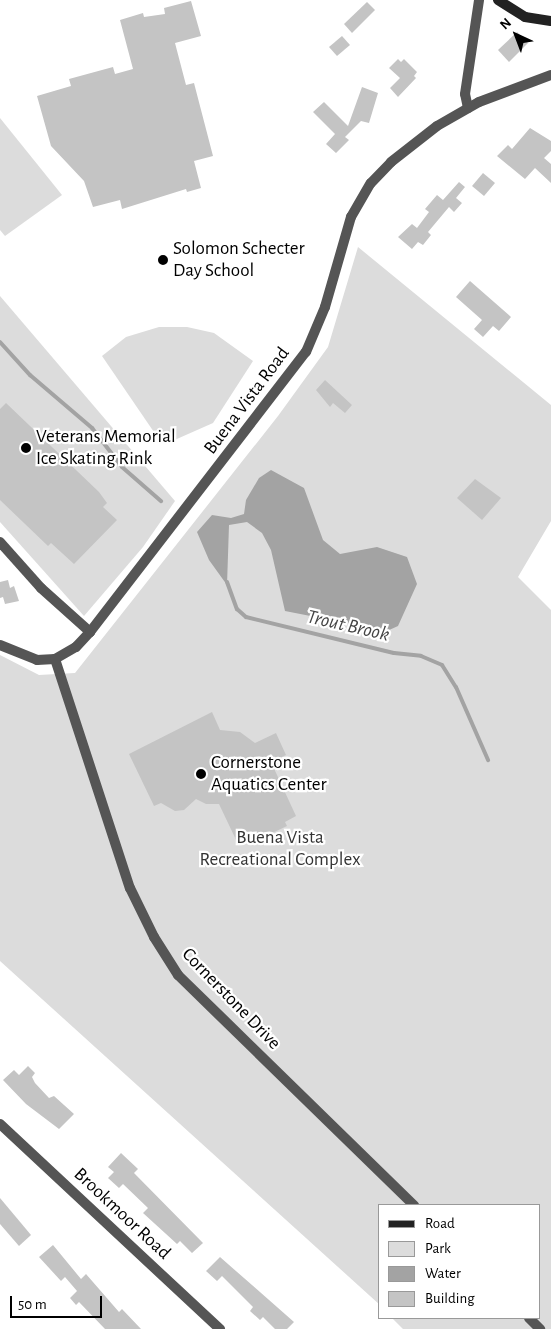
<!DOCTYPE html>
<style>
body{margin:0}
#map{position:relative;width:551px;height:1329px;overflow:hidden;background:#fff;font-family:"Alegreya Sans",sans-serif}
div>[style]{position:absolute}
.green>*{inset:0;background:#dcdcdc}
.water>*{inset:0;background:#a3a3a3}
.stream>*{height:4px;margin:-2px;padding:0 2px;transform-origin:2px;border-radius:2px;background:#a3a3a3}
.building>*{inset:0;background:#c4c4c4}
.minor>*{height:10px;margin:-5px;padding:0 5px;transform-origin:5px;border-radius:5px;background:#555}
.secondary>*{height:10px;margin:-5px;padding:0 5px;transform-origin:5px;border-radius:5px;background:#222}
.dots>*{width:14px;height:14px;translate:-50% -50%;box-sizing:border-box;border:2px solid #fff;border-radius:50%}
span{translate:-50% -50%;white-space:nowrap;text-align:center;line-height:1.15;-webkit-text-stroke:4.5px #fff;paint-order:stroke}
.poi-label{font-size:19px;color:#000}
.left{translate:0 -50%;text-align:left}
.street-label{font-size:19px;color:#000}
.park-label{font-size:19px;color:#333}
.water-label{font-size:20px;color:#444;font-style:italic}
.legend{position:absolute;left:378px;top:1204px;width:162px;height:115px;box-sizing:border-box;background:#fff;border:1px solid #999;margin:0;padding:6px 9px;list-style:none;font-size:15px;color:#000}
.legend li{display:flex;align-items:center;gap:10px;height:25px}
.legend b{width:25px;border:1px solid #999}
.north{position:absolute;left:491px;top:10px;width:50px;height:50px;-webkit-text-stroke:4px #fff;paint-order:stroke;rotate:317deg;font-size:14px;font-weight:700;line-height:20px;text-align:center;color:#000}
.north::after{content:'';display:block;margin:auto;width:18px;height:22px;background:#000;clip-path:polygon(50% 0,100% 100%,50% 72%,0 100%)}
.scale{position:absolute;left:10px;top:1296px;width:92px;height:22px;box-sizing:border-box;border:2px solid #000;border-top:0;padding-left:6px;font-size:15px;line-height:18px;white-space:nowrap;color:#000;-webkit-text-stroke:4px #fff;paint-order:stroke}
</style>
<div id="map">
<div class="green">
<i style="clip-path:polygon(0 118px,62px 195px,5px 236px,0 230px)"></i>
<i style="clip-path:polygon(358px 247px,551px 405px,551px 521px,518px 577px,551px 610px,551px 1329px,403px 1329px,392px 1318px,540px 1318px,540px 1205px,380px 1205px,380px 1305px,0 961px,0 655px,39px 675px,75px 673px,278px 416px,328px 347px)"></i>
<i style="clip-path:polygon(0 296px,175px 501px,143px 547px,84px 616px,0 522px)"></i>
<i style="clip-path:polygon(159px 327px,187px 327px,214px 333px,253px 361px,213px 423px,170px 442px,158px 438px,102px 356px,126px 337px)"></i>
</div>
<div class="water">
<i style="clip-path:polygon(271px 470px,304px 488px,323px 540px,340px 554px,377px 547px,407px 557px,417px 584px,398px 626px,387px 631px,285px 611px,271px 550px,262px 533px,247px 522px,229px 525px,227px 585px,209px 560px,197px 532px,212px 515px,231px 518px,244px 514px,246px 500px,259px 478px)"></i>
</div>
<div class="stream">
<i style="left:0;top:342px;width:45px;rotate:47.7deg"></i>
<i style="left:30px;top:375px;width:82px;rotate:40.5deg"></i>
<i style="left:92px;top:428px;width:49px;rotate:52.4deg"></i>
<i style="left:122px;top:467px;width:52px;rotate:41.1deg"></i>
<i style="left:227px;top:582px;width:29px;rotate:70deg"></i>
<i style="left:237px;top:609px;width:12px;rotate:42deg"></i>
<i style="left:246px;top:617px;width:152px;rotate:13.7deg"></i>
<i style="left:394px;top:653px;width:27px;rotate:6deg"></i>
<i style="left:421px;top:656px;width:23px;rotate:23deg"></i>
<i style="left:442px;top:665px;width:26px;rotate:58deg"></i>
<i style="left:456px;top:687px;width:80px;rotate:66.3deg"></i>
</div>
<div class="building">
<i style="clip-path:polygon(191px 1px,201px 36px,175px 43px,186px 85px,194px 83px,213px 156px,194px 161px,201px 188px,187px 192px,186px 189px,122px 209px,120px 200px,93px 207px,84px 181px,51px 146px,37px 96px,71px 86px,69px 79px,113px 67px,115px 74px,133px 69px,120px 20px,143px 13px,144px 17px,165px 14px,164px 8px)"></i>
<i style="clip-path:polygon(367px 2px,375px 10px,352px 33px,344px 24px)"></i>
<i style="clip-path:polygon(517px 32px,528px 43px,509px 62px,498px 50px)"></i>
<i style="clip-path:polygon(342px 36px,350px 45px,337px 56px,329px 47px)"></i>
<i style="clip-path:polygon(398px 59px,401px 62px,404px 59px,417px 72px,414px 76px,416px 78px,398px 97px,390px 88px,400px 78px,389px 68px)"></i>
<i style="clip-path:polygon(362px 87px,378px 93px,369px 123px,361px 121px,345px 137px,349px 140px,336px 153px,326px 144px,335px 134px,313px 112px,324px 102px,348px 126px)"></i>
<i style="clip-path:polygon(530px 128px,551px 141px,551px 151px,544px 158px,551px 164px,551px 183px,535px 168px,525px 179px,497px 156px,508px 145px,512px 149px)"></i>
<i style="clip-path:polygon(483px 173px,495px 183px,484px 196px,472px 186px)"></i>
<i style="clip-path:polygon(459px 182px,465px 187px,456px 198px,462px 203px,454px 212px,449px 207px,428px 232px,431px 235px,423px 245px,418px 242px,412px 249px,398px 237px,412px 224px,417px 228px,429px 212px,425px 209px,437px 195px,443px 200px)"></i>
<i style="clip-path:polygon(470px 281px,511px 317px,499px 331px,493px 326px,483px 337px,474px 329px,482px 320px,456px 297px)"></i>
<i style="clip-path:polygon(325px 380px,352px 405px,345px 413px,333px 403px,330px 407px,316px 390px)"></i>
<i style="clip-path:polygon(6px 403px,99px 492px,107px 503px,103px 507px,117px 520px,74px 564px,51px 543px,48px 546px,0 500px,0 409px)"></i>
<i style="clip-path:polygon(475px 479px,501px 498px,482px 520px,457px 498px)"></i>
<i style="clip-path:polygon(8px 580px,10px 588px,14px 586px,19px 601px,5px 604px,3px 597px,0 598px,0 582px)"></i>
<i style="clip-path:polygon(212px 712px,220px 730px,240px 732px,255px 743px,276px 733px,286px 755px,271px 762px,296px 816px,285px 822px,287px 826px,253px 842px,251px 838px,238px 844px,219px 804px,206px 804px,196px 799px,184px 810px,175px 811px,161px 803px,154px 806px,129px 754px)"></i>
<i style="clip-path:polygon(28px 1066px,35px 1073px,32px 1077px,35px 1083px,49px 1098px,54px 1096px,74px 1114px,59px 1129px,26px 1104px,3px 1080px,14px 1070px,19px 1075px)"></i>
<i style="clip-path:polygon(121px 1153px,138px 1169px,134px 1173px,203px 1243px,192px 1253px,180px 1241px,177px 1244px,143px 1213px,148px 1208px,123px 1184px,119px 1188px,108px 1178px,114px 1172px,108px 1167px)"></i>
<i style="clip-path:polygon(0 1198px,31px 1235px,19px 1246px,0 1224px)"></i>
<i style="clip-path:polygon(53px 1245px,81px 1279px,86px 1274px,119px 1312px,122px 1309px,141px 1329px,105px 1329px,79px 1302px,76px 1305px,70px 1298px,77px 1291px,65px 1277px,61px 1281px,39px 1257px)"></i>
<i style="clip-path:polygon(220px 1257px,294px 1322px,287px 1329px,275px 1329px,263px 1317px,260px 1320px,250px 1311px,253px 1307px,222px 1276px,217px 1281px,206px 1271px)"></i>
</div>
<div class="minor">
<i style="left:468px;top:108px;width:14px;rotate:-102deg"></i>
<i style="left:465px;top:94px;width:95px;rotate:-81.5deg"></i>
<i style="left:0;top:542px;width:62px;rotate:48.3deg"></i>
<i style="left:41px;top:588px;width:66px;rotate:41.9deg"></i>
<i style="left:0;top:645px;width:40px;rotate:22deg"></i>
<i style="left:37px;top:660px;width:18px;rotate:-3deg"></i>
<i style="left:55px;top:659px;width:24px;rotate:-30deg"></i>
<i style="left:76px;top:647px;width:21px;rotate:-47deg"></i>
<i style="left:90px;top:632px;width:354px;rotate:-52.4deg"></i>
<i style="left:306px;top:352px;width:49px;rotate:-67.1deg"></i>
<i style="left:325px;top:307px;width:94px;rotate:-73.9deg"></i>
<i style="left:351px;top:217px;width:39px;rotate:-60deg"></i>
<i style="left:371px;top:183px;width:29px;rotate:-46deg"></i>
<i style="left:391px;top:162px;width:58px;rotate:-38deg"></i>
<i style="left:437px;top:126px;width:48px;rotate:-29.7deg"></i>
<i style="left:479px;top:102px;width:77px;rotate:-20.6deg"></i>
<i style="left:55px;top:659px;width:241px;rotate:71.9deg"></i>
<i style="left:130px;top:888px;width:55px;rotate:63.9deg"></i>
<i style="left:154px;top:937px;width:45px;rotate:57.7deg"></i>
<i style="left:178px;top:975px;width:330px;rotate:44.3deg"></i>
<i style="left:0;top:1124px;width:301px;rotate:43deg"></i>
<i style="left:529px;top:1318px;width:16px;rotate:45deg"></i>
</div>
<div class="secondary">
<i style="left:498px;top:0;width:32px;rotate:32deg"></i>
<i style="left:525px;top:17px;width:26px;rotate:9deg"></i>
</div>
<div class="dots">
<i style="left:163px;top:260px;background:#000"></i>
<i style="left:26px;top:448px;background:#000"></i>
<i style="left:201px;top:774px;background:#000"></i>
</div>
<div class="poi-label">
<span class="left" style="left:173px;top:260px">Solomon Schecter<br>Day School</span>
<span class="left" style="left:36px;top:448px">Veterans Memorial<br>Ice Skating Rink</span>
<span class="left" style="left:211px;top:774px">Cornerstone<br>Aquatics Center</span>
</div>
<div class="street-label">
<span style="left:247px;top:401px;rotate:-53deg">Buena Vista Road</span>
<span style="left:231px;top:999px;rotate:46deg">Cornerstone Drive</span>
<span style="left:122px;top:1214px;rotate:43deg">Brookmoor Road</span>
</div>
<div class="park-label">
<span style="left:280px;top:849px">Buena Vista<br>Recreational Complex</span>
</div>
<div class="water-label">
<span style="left:348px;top:626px;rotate:13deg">Trout Brook</span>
</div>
<ul class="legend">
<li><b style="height:6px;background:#222"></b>Road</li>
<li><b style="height:14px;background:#dcdcdc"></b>Park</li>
<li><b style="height:14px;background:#a3a3a3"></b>Water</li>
<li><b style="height:14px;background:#c4c4c4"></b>Building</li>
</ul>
<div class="north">N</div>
<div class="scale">50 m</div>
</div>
